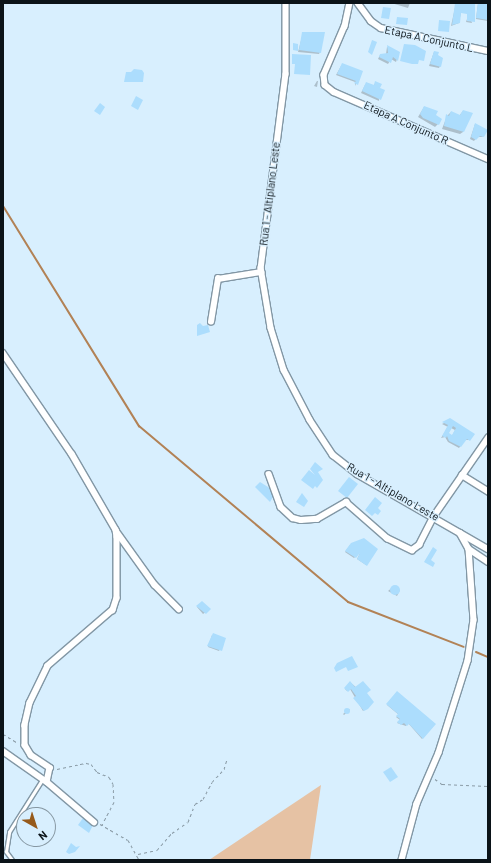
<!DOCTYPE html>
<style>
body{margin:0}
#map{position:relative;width:491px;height:863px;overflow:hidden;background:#d8effe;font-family:Barlow,sans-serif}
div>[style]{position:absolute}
.green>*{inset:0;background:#e6c2a4}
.shadow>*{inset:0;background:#0003}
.stream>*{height:2px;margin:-1px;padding:0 1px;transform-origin:1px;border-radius:1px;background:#b28256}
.building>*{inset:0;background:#acddfd}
.round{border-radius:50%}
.path>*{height:1px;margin-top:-0.5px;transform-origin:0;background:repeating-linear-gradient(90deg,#899aa5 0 3px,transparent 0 6px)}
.roads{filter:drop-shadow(1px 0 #8297a5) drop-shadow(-1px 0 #8297a5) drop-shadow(0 1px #8297a5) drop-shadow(0 -1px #8297a5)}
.lane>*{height:2.5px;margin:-1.25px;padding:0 1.25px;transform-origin:1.25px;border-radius:1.25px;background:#fff}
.street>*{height:5.5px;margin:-2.75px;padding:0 2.75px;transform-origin:2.75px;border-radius:2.75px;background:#fff}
span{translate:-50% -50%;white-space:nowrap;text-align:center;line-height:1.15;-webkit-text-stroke:3px #d8effe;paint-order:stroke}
.street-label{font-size:11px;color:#0b1318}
.frame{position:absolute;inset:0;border:4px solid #0b1318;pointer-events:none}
.north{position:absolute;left:16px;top:807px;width:40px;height:40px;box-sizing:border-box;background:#d8effe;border:1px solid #8697a2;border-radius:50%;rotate:141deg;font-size:11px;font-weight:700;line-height:16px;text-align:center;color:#0b1318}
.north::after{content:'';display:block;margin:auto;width:14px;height:18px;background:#965a1b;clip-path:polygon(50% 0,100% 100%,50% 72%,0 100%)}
</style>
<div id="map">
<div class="green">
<i style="clip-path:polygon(321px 785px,310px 860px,209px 860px)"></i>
</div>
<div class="shadow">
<i style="clip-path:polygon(391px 3px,410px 3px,408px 8px)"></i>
<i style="clip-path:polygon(456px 3px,466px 3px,472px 23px,466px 22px,469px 13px,461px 12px,459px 23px,451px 26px)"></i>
<i style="clip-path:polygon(478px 3px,488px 3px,488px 21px,476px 19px)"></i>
<i style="clip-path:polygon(303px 33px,320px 52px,319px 54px,298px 52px)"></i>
<i style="clip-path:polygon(387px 47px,399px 53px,396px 62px,391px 59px,388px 64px,378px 59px,380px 55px,386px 54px)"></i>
<i style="clip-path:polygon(434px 52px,440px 66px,439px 68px,429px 66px)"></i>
<i style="clip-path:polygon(341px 66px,361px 72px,355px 86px,355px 82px,336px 75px)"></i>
<i style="clip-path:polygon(317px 81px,318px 81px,317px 87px,314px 86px)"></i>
<i style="clip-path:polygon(376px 82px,379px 88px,379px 101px,361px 93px,365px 85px,373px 86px)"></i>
<i style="clip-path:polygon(424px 107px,435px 115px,438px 124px,435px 127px,418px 117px)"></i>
<i style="clip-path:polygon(463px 111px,463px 132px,460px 134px,442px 129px,447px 116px,451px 112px,459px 116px)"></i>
<i style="clip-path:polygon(475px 124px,483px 137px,477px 137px,474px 141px,470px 139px)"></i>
<i style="clip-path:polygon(evenodd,450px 420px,470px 440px,465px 440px,459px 448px,448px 442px,445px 437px,441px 438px,448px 427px,442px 424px,450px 420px,451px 428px,455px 430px,452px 436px,447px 433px,451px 428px)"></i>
<i style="clip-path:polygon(350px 545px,377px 549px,366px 565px,357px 559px,361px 551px,354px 558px,345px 552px)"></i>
<i style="clip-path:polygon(394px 586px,400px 590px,397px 596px,388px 591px)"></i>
<i style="clip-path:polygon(202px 602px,210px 609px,203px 614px,197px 607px)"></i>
<i style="clip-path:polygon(212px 635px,225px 639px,219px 651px,208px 647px)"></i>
<i style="clip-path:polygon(350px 682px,373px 702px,363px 711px,350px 689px,347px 691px,345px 689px)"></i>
<i style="clip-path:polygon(397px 692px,435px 724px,422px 739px,408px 723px,406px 726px,397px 723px,400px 720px,396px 717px,399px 715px,387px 705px)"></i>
<i style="clip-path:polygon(349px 709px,350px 710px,344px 715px,343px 714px)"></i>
</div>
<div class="stream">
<i style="left:3px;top:206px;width:259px;rotate:58.3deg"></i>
<i style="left:139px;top:426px;width:273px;rotate:40.1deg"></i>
<i style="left:348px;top:602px;width:124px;rotate:21.2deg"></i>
<i style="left:476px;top:652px;width:13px;rotate:23deg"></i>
</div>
<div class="building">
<i style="clip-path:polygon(455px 3px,475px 3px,475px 22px,467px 21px,467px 14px,461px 13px,460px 23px,452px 25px)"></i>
<i style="clip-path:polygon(478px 3px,488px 3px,488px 20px,476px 18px)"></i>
<i style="clip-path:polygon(383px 7px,391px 8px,389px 19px,381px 18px)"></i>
<i style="clip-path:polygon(397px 17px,408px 18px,407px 25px,396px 24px)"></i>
<i style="clip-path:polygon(439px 20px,450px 21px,449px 32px,438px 31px)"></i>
<i style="clip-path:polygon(302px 32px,325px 32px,321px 53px,299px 50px)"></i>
<i style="clip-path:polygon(372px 40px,377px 42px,372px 55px,368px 52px)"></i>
<i style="clip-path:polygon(293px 43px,298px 44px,298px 51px,293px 50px)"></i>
<i style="clip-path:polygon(404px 44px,415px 45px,426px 51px,424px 61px,419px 60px,418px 64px,412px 64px,400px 61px)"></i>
<i style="clip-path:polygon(387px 45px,400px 52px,398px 61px,393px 57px,391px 63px,379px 57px,380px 54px,388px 53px)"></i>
<i style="clip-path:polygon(434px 51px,439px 52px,438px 55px,443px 58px,441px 67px,430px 64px)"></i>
<i style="clip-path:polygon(292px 54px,311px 55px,310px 75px,294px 74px,295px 64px,292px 64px)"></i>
<i style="clip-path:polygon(342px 63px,363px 71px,358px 85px,354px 83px,356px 81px,337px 74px)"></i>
<i style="clip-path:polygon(134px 69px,142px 70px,144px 73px,143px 82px,124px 82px,126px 72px,131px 72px)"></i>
<i style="clip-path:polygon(375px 81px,382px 84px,380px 88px,385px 90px,381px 100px,362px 91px,366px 82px,374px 85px)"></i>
<i style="clip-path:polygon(136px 96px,143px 100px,138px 110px,131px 106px)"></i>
<i style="clip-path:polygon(100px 103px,105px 107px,100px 115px,94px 111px)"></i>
<i style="clip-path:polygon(424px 106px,438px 111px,436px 115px,442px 119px,439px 125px,423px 118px,420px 114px)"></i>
<i style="clip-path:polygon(463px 110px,473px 113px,464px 132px,444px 126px,446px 114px,449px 116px,451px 111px,460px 115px)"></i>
<i style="clip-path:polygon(475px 123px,488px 130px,484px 137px,480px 136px,476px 140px,471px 137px)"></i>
<i style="clip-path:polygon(200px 323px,203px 326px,208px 325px,210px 332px,197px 336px,197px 325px)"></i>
<i style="clip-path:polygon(evenodd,450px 418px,475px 434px,470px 441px,467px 439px,461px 447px,449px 441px,447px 436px,446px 438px,442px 436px,448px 425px,442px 422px,450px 418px,453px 426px,456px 428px,452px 435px,449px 433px,453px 426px)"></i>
<i style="clip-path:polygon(315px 462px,323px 469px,318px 472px,323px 480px,317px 488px,315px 486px,313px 489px,301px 480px,309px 470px,315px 475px,310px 469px)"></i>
<i style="clip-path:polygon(349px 477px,358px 484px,347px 498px,338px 491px)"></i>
<i style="clip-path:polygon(260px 482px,276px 492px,270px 502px,255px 487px)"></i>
<i style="clip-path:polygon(302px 493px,308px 501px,304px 507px,296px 502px)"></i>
<i style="clip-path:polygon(375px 497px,382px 503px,378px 508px,381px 511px,378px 515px,375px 513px,372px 516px,365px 510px)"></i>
<i style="clip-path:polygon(364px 538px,378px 549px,367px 566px,357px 559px,360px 553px,356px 558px,345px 551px,351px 543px)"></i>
<i style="clip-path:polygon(433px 547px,437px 550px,431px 560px,435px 563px,433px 567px,424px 562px)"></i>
<i class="round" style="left:390px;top:585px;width:10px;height:10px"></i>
<i style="clip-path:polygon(202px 601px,211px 609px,206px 614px,196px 606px)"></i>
<i style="clip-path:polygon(213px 633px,226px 638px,222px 651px,207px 646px)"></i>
<i style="clip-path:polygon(352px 656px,358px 667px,348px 671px,346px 667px,336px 672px,334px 668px,337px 663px)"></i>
<i style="clip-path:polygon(350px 681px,355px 687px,363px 681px,371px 690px,367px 693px,374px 702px,368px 709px,364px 711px,353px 698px,356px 696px,351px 689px,348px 692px,344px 688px)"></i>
<i style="clip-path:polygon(397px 691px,436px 724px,423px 739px,409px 724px,407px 726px,404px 723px,401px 725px,397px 722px,400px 719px,396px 716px,398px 714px,386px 704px)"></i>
<i class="round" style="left:344px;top:708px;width:6px;height:6px"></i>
<i style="clip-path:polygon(391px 767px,398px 777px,390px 782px,383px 772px)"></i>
<i style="clip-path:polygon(83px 818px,93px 825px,89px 833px,78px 825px)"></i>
<i style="clip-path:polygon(71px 843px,76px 847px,80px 846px,75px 852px,69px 854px,66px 852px)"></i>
</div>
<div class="path">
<i style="left:3px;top:734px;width:17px;rotate:31deg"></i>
<i style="left:57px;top:769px;width:30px;rotate:-12deg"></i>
<i style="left:86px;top:763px;width:5px;rotate:11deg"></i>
<i style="left:91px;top:764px;width:10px;rotate:53deg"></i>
<i style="left:97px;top:772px;width:13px;rotate:23deg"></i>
<i style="left:109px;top:777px;width:8px;rotate:60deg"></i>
<i style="left:113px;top:784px;width:18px;rotate:87deg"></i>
<i style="left:114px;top:802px;width:26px;rotate:118deg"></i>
<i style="left:435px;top:779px;width:9px;rotate:36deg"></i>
<i style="left:442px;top:784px;width:46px;rotate:2.5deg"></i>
<i style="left:100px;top:824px;width:32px;rotate:30deg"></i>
<i style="left:128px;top:840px;width:23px;rotate:61deg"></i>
<i style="left:138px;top:854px;width:19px;rotate:-12deg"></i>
<i style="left:157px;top:850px;width:23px;rotate:-49deg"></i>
<i style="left:172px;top:833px;width:19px;rotate:-35deg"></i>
<i style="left:188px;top:822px;width:19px;rotate:-69deg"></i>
<i style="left:195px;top:804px;width:9px;rotate:-32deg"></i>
<i style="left:203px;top:799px;width:19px;rotate:-62deg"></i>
<i style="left:212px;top:782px;width:18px;rotate:-47deg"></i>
<i style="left:224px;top:769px;width:10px;rotate:-73deg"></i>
</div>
<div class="roads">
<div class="lane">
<i style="left:12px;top:860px;width:10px;rotate:-127deg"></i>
<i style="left:6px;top:852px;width:20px;rotate:-81deg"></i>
<i style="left:9px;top:832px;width:62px;rotate:-57.6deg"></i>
</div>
<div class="street">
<i style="left:286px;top:3px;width:71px;rotate:90deg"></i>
<i style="left:286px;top:74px;width:196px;rotate:97.3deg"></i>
<i style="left:261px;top:268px;width:61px;rotate:80.5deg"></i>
<i style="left:271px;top:328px;width:44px;rotate:72.8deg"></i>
<i style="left:284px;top:370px;width:56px;rotate:62.5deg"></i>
<i style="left:310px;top:420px;width:42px;rotate:56.7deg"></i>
<i style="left:333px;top:455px;width:31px;rotate:38deg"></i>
<i style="left:357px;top:474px;width:119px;rotate:29.8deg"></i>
<i style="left:460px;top:533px;width:18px;rotate:61deg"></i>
<i style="left:469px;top:549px;width:71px;rotate:86deg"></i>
<i style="left:474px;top:620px;width:41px;rotate:98.3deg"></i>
<i style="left:468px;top:661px;width:96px;rotate:107.5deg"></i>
<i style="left:439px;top:753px;width:56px;rotate:113.3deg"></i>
<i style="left:417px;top:804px;width:58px;rotate:105deg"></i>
<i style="left:350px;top:3px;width:24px;rotate:102deg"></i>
<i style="left:345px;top:26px;width:53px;rotate:113.2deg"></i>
<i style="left:324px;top:75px;width:10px;rotate:84deg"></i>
<i style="left:325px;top:85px;width:11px;rotate:38deg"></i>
<i style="left:334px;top:92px;width:168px;rotate:23.5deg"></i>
<i style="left:358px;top:3px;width:22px;rotate:54deg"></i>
<i style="left:371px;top:21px;width:12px;rotate:35deg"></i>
<i style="left:381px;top:28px;width:109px;rotate:12.1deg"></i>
<i style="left:211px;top:322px;width:44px;rotate:-80.8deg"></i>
<i style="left:218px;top:279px;width:44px;rotate:-9.2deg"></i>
<i style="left:3px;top:353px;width:122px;rotate:55.7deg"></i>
<i style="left:72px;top:454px;width:88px;rotate:59.9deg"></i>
<i style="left:116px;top:530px;width:7px;rotate:82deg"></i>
<i style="left:117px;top:537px;width:61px;rotate:90deg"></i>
<i style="left:117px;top:598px;width:13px;rotate:108deg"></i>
<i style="left:113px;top:610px;width:86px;rotate:139.3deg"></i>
<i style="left:48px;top:666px;width:41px;rotate:115.9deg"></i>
<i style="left:30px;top:703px;width:23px;rotate:103deg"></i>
<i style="left:25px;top:725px;width:20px;rotate:90deg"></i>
<i style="left:25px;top:745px;width:12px;rotate:59deg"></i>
<i style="left:31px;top:755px;width:23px;rotate:34deg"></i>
<i style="left:50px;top:768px;width:14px;rotate:102deg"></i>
<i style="left:269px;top:474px;width:35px;rotate:70deg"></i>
<i style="left:281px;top:507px;width:16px;rotate:43deg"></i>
<i style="left:293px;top:518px;width:8px;rotate:14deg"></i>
<i style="left:301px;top:520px;width:16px;rotate:-4deg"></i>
<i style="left:317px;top:519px;width:34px;rotate:-30deg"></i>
<i style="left:346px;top:502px;width:55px;rotate:41.3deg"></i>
<i style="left:387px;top:538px;width:28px;rotate:26deg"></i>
<i style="left:412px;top:550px;width:9px;rotate:-36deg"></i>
<i style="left:419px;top:545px;width:33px;rotate:-63deg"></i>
<i style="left:434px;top:516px;width:95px;rotate:-55.3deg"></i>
<i style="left:462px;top:475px;width:31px;rotate:32deg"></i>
<i style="left:117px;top:532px;width:65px;rotate:54.4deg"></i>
<i style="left:155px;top:585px;width:34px;rotate:45deg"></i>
<i style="left:460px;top:533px;width:32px;rotate:30deg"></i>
<i style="left:469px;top:549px;width:23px;rotate:34deg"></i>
<i style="left:3px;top:751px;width:54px;rotate:35.2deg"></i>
<i style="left:47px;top:782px;width:62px;rotate:40.4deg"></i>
</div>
</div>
<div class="street-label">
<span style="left:429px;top:39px;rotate:12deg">Etapa A Conjunto L</span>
<span style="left:406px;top:123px;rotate:24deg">Etapa A Conjunto R</span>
<span style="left:270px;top:194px;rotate:-83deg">Rua 1 - Altiplano Leste</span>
<span style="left:393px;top:492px;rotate:30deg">Rua 1 - Altiplano Leste</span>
</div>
<div class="frame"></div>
<div class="north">N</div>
</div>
